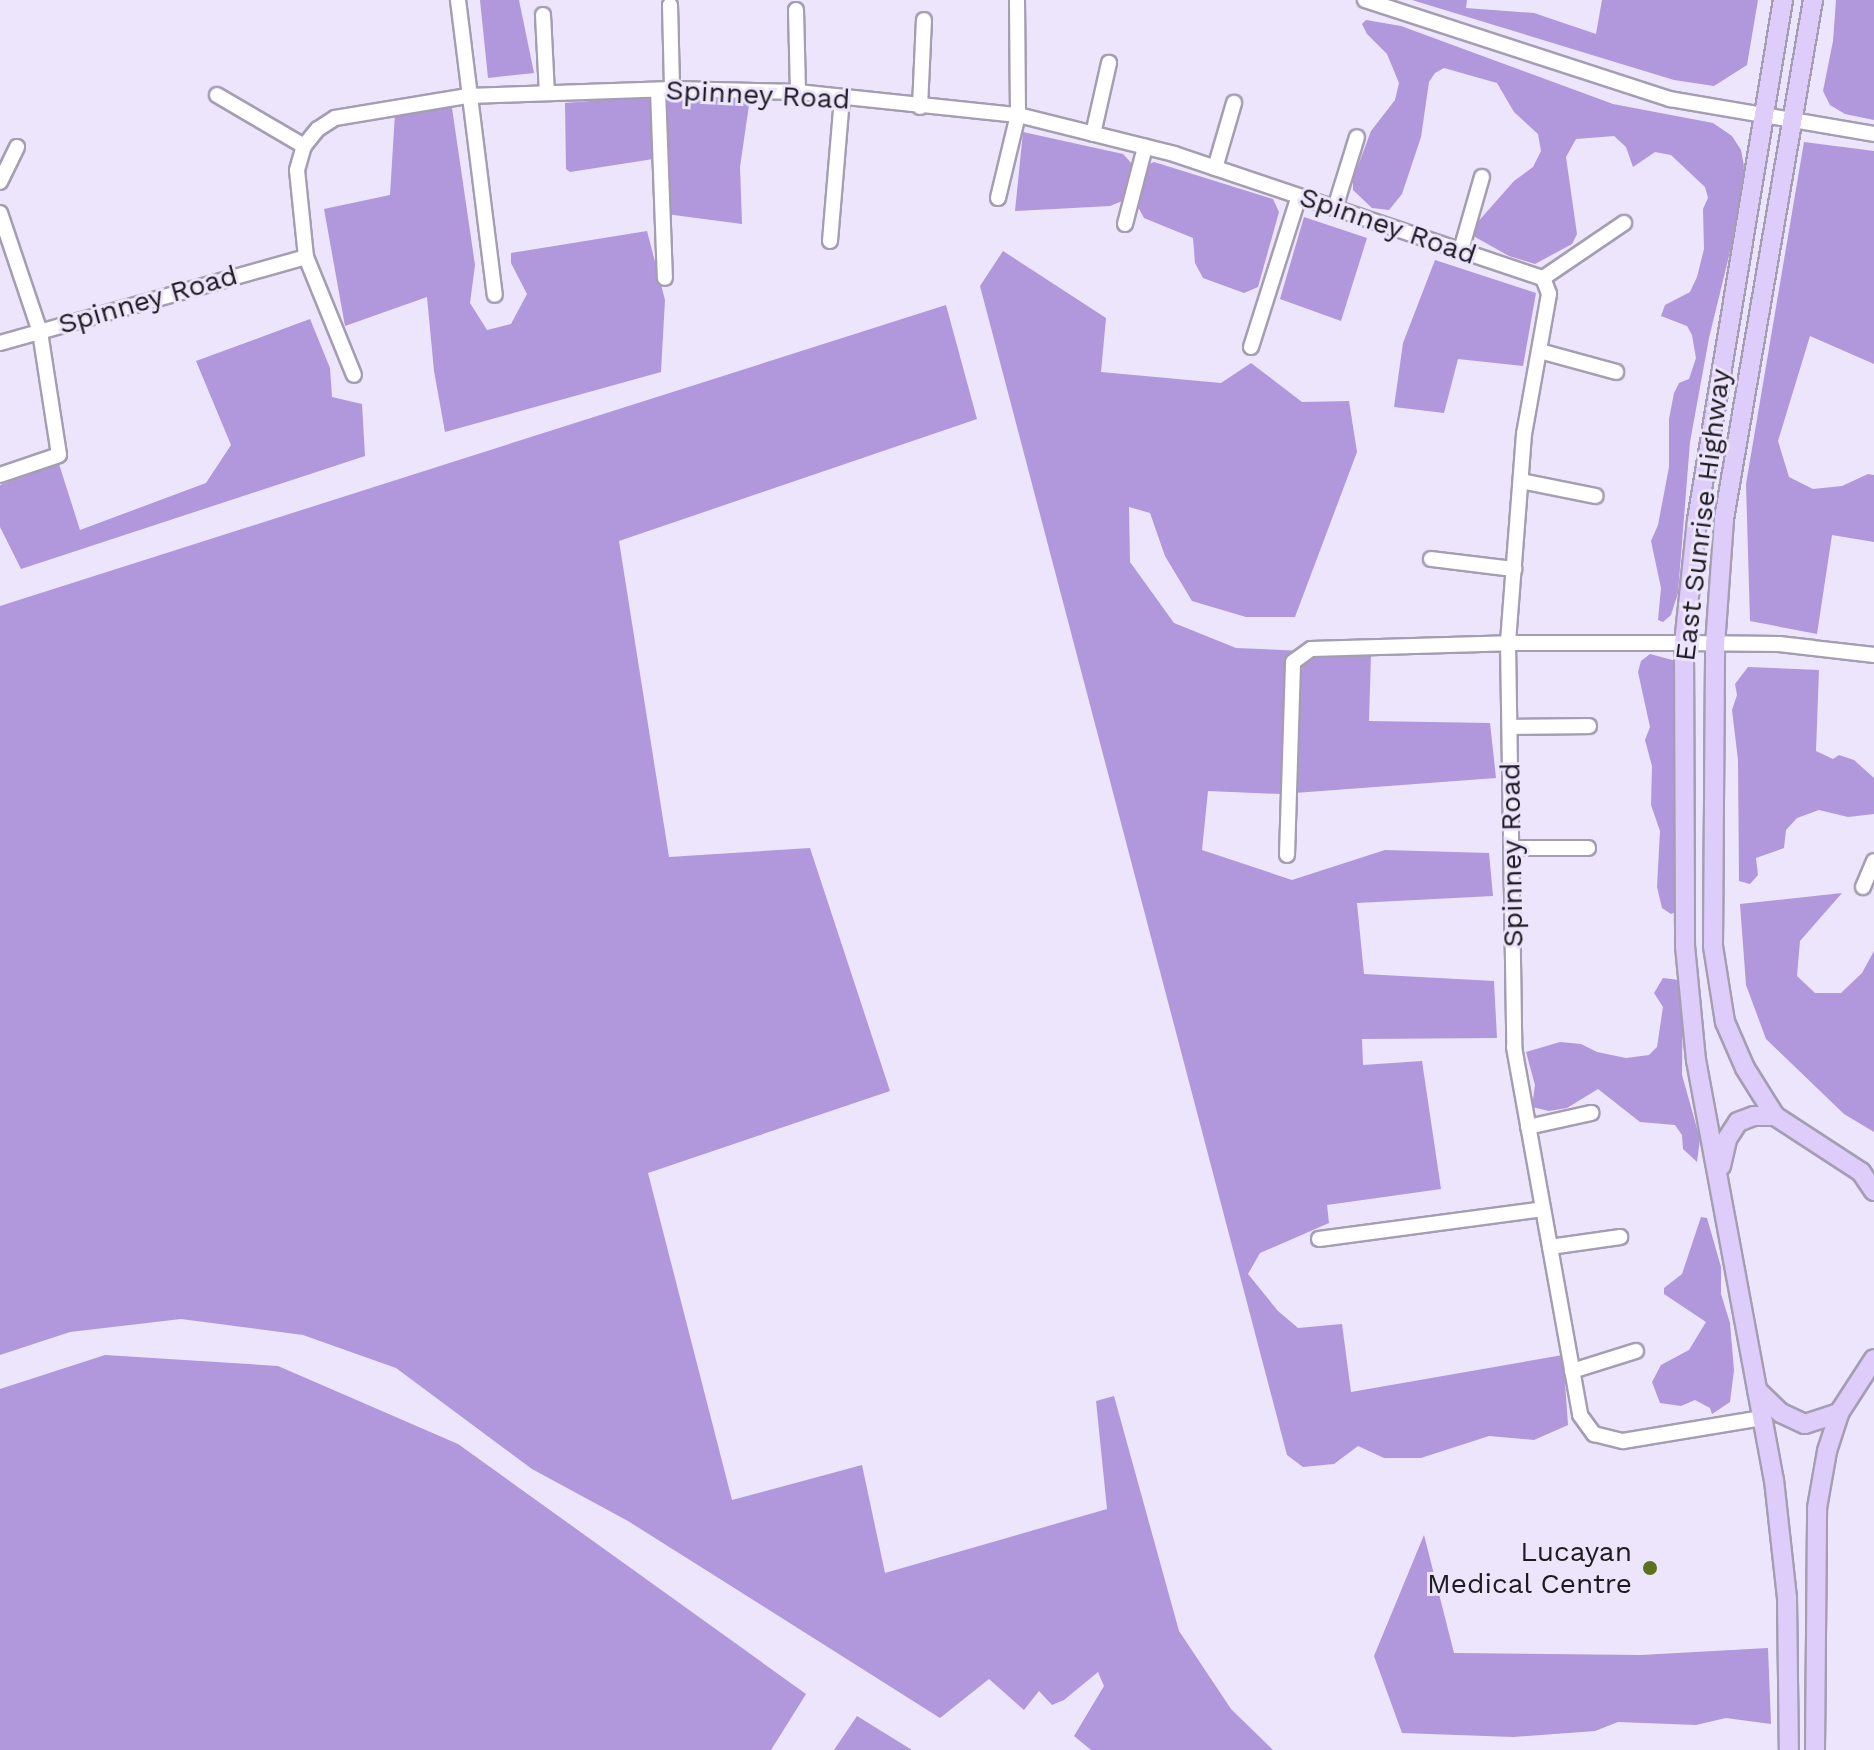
<!DOCTYPE html>
<style>
body{margin:0}
#map{position:relative;width:1874px;height:1750px;overflow:hidden;background:#ece5fb;font-family:"Work Sans",sans-serif}
div>[style]{position:absolute}
.forest>*{inset:0;background:#b197db}
.roads{filter:drop-shadow(2px 0 #a59eb2) drop-shadow(-2px 0 #a59eb2) drop-shadow(0 2px #a59eb2) drop-shadow(0 -2px #a59eb2)}
.minor>*{height:14px;margin:-7px;padding:0 7px;transform-origin:7px;border-radius:7px;background:#fff}
.major>*{height:18px;margin:-9px;padding:0 9px;transform-origin:9px;border-radius:9px;background:#deccfb}
.dots>*{width:22px;height:22px;translate:-50% -50%;box-sizing:border-box;border:4px solid #ece5fb;border-radius:50%}
span{translate:-50% -50%;white-space:nowrap;text-align:center;line-height:1.15;-webkit-text-stroke:6px #ece5fb;paint-order:stroke}
.street-label{font-size:28px;color:#1d1a22}
.poi-label{font-size:28px;color:#1d1a22}
.right{translate:-100% -50%;text-align:right}
</style>
<div id="map">
<div class="forest">
<i style="clip-path:polygon(480px 0,519px 0,534px 73px,488px 78px)"></i>
<i style="clip-path:polygon(1412px 0,1467px 0,1466px 8px,1534px 13px,1596px 34px,1602px 0,1758px 0,1747px 65px,1714px 86px,1674px 80px)"></i>
<i style="clip-path:polygon(1836px 0,1874px 0,1874px 120px,1845px 114px,1830px 105px,1823px 91px,1833px 41px)"></i>
<i style="clip-path:polygon(1366px 20px,1401px 26px,1613px 104px,1713px 123px,1732px 136px,1741px 150px,1744px 166px,1737px 223px,1709px 338px,1690px 442px,1678px 593px,1671px 615px,1663px 622px,1658px 620px,1661px 588px,1651px 541px,1658px 525px,1669px 467px,1669px 419px,1674px 393px,1679px 383px,1689px 379px,1696px 358px,1692px 335px,1687px 326px,1661px 316px,1665px 305px,1690px 292px,1697px 277px,1704px 249px,1703px 209px,1708px 198px,1705px 187px,1671px 155px,1655px 152px,1633px 167px,1626px 147px,1614px 136px,1576px 139px,1566px 157px,1577px 234px,1572px 244px,1535px 264px,1509px 256px,1468px 233px,1514px 181px,1533px 167px,1541px 151px,1538px 134px,1514px 112px,1497px 83px,1444px 68px,1435px 73px,1429px 82px,1421px 137px,1402px 194px,1389px 210px,1372px 208px,1353px 190px,1353px 179px,1371px 131px,1395px 100px,1399px 83px,1387px 54px,1367px 34px,1362px 24px)"></i>
<i style="clip-path:polygon(689px 93px,750px 98px,740px 167px,742px 224px,666px 214px,666px 157px,570px 172px,566px 169px,565px 103px)"></i>
<i style="clip-path:polygon(452px 108px,475px 265px,470px 303px,487px 330px,511px 324px,527px 294px,511px 263px,511px 253px,647px 231px,665px 300px,661px 372px,445px 432px,434px 371px,427px 297px,345px 326px,324px 209px,390px 195px,395px 113px)"></i>
<i style="clip-path:polygon(1023px 132px,1123px 154px,1133px 165px,1125px 200px,1110px 206px,1015px 211px)"></i>
<i style="clip-path:polygon(1804px 142px,1874px 151px,1874px 364px,1810px 336px,1778px 441px,1789px 477px,1813px 489px,1842px 486px,1868px 474px,1874px 475px,1874px 542px,1832px 535px,1817px 634px,1750px 621px,1746px 484px)"></i>
<i style="clip-path:polygon(1154px 162px,1273px 199px,1279px 212px,1258px 287px,1244px 293px,1203px 278px,1195px 263px,1193px 238px,1144px 218px,1137px 205px,1147px 165px)"></i>
<i style="clip-path:polygon(1304px 217px,1367px 238px,1341px 321px,1280px 299px)"></i>
<i style="clip-path:polygon(1003px 251px,1106px 318px,1101px 372px,1221px 383px,1251px 363px,1302px 402px,1349px 401px,1357px 452px,1295px 617px,1246px 617px,1192px 601px,1165px 556px,1150px 513px,1129px 507px,1130px 562px,1174px 623px,1236px 648px,1371px 654px,1369px 721px,1490px 723px,1496px 778px,1281px 794px,1208px 791px,1202px 850px,1292px 880px,1385px 850px,1489px 853px,1493px 896px,1357px 903px,1364px 974px,1494px 981px,1497px 1038px,1362px 1039px,1363px 1065px,1422px 1061px,1441px 1189px,1327px 1205px,1329px 1223px,1260px 1253px,1248px 1274px,1278px 1311px,1298px 1328px,1342px 1324px,1351px 1392px,1563px 1355px,1568px 1425px,1534px 1440px,1489px 1436px,1421px 1458px,1384px 1458px,1358px 1446px,1334px 1464px,1303px 1467px,1287px 1455px,980px 286px)"></i>
<i style="clip-path:polygon(1435px 260px,1536px 293px,1523px 366px,1458px 359px,1444px 413px,1394px 407px,1403px 343px)"></i>
<i style="clip-path:polygon(946px 305px,977px 419px,619px 541px,669px 857px,810px 848px,890px 1091px,648px 1173px,732px 1500px,862px 1465px,885px 1573px,1107px 1509px,1096px 1401px,1114px 1396px,1179px 1631px,1231px 1709px,1273px 1750px,1091px 1750px,1074px 1736px,1104px 1686px,1098px 1672px,1064px 1700px,1052px 1705px,1039px 1691px,1024px 1710px,989px 1679px,940px 1718px,628px 1521px,532px 1469px,396px 1368px,303px 1335px,181px 1319px,70px 1332px,0 1355px,0 606px)"></i>
<i style="clip-path:polygon(310px 319px,330px 368px,332px 397px,362px 404px,365px 456px,21px 569px,0 527px,0 485px,59px 464px,80px 530px,206px 483px,231px 445px,196px 361px)"></i>
<i style="clip-path:polygon(1650px 654px,1676px 661px,1677px 666px,1673px 754px,1678px 901px,1676px 912px,1671px 914px,1662px 908px,1657px 887px,1660px 831px,1651px 805px,1652px 766px,1645px 740px,1650px 727px,1638px 672px,1641px 661px)"></i>
<i style="clip-path:polygon(1748px 667px,1819px 670px,1816px 751px,1833px 759px,1839px 755px,1854px 760px,1874px 778px,1874px 814px,1848px 817px,1819px 810px,1797px 818px,1786px 830px,1784px 848px,1756px 858px,1758px 875px,1750px 884px,1739px 881px,1738px 760px,1732px 710px,1737px 695px,1735px 684px)"></i>
<i style="clip-path:polygon(1842px 893px,1800px 941px,1797px 976px,1815px 993px,1841px 993px,1862px 973px,1874px 951px,1874px 1132px,1844px 1114px,1766px 1039px,1746px 985px,1740px 904px)"></i>
<i style="clip-path:polygon(1663px 978px,1679px 980px,1683px 990px,1682px 1075px,1700px 1139px,1697px 1162px,1683px 1149px,1682px 1135px,1675px 1125px,1640px 1122px,1598px 1089px,1567px 1108px,1549px 1111px,1532px 1107px,1535px 1085px,1526px 1052px,1560px 1042px,1581px 1044px,1597px 1052px,1626px 1058px,1649px 1055px,1657px 1047px,1663px 1007px,1654px 993px)"></i>
<i style="clip-path:polygon(1701px 1217px,1707px 1218px,1721px 1267px,1721px 1294px,1730px 1323px,1734px 1370px,1730px 1402px,1712px 1414px,1710px 1408px,1695px 1400px,1681px 1406px,1660px 1403px,1652px 1382px,1661px 1365px,1689px 1350px,1706px 1322px,1664px 1294px,1664px 1288px,1682px 1274px)"></i>
<i style="clip-path:polygon(105px 1355px,278px 1366px,458px 1444px,806px 1694px,771px 1750px,0 1750px,0 1389px)"></i>
<i style="clip-path:polygon(1424px 1535px,1454px 1653px,1641px 1655px,1768px 1648px,1771px 1724px,1726px 1718px,1696px 1725px,1618px 1722px,1595px 1731px,1513px 1737px,1402px 1733px,1374px 1656px)"></i>
<i style="clip-path:polygon(857px 1716px,912px 1750px,834px 1750px)"></i>
</div>
<div class="roads">
<div class="minor">
<i style="left:458px;top:0;width:297px;rotate:82.9deg"></i>
<i style="left:1365px;top:0;width:321px;rotate:18deg"></i>
<i style="left:1670px;top:99px;width:207px;rotate:9.7deg"></i>
<i style="left:670px;top:5px;width:84px;rotate:88.6deg"></i>
<i style="left:796px;top:10px;width:82px;rotate:88.6deg"></i>
<i style="left:543px;top:15px;width:78px;rotate:87.1deg"></i>
<i style="left:658px;top:90px;width:188px;rotate:87.9deg"></i>
<i style="left:217px;top:95px;width:101px;rotate:30.4deg"></i>
<i style="left:920px;top:107px;width:87px;rotate:-87.4deg"></i>
<i style="left:1093px;top:134px;width:73px;rotate:-77.3deg"></i>
<i style="left:1215px;top:168px;width:68px;rotate:-73.7deg"></i>
<i style="left:0;top:182px;width:39px;rotate:-64deg"></i>
<i style="left:998px;top:198px;width:85px;rotate:-76.5deg"></i>
<i style="left:1018px;top:115px;width:115px;rotate:-90.5deg"></i>
<i style="left:1335px;top:208px;width:74px;rotate:-72.8deg"></i>
<i style="left:0;top:213px;width:126px;rotate:71.4deg"></i>
<i style="left:40px;top:332px;width:124px;rotate:81.2deg"></i>
<i style="left:59px;top:455px;width:62px;rotate:161.3deg"></i>
<i style="left:1125px;top:224px;width:80px;rotate:-75.4deg"></i>
<i style="left:830px;top:241px;width:144px;rotate:-85.2deg"></i>
<i style="left:1461px;top:250px;width:76px;rotate:-74deg"></i>
<i style="left:306px;top:257px;width:127px;rotate:67.9deg"></i>
<i style="left:1543px;top:278px;width:98px;rotate:-34.2deg"></i>
<i style="left:0;top:343px;width:318px;rotate:-15.7deg"></i>
<i style="left:306px;top:257px;width:87px;rotate:-95.9deg"></i>
<i style="left:297px;top:170px;width:25px;rotate:-74deg"></i>
<i style="left:304px;top:146px;width:22px;rotate:-51deg"></i>
<i style="left:318px;top:129px;width:20px;rotate:-33deg"></i>
<i style="left:335px;top:118px;width:135px;rotate:-9.4deg"></i>
<i style="left:468px;top:96px;width:204px;rotate:-2deg"></i>
<i style="left:672px;top:89px;width:126px;rotate:1.4deg"></i>
<i style="left:798px;top:92px;width:221px;rotate:6deg"></i>
<i style="left:1018px;top:115px;width:161px;rotate:14deg"></i>
<i style="left:1174px;top:154px;width:389px;rotate:18.6deg"></i>
<i style="left:1543px;top:278px;width:17px;rotate:69deg"></i>
<i style="left:1549px;top:294px;width:142px;rotate:100.1deg"></i>
<i style="left:1524px;top:434px;width:210px;rotate:94.4deg"></i>
<i style="left:1508px;top:643px;width:404px;rotate:89.1deg"></i>
<i style="left:1514px;top:1047px;width:374px;rotate:79.8deg"></i>
<i style="left:1580px;top:1415px;width:24px;rotate:54deg"></i>
<i style="left:1594px;top:1434px;width:30px;rotate:14deg"></i>
<i style="left:1623px;top:1441px;width:141px;rotate:-9.4deg"></i>
<i style="left:1251px;top:347px;width:158px;rotate:-72.4deg"></i>
<i style="left:1540px;top:351px;width:79px;rotate:15.4deg"></i>
<i style="left:1521px;top:481px;width:76px;rotate:11.3deg"></i>
<i style="left:1431px;top:559px;width:84px;rotate:6.9deg"></i>
<i style="left:1510px;top:727px;width:79px;rotate:-0.7deg"></i>
<i style="left:1512px;top:848px;width:76px"></i>
<i style="left:1287px;top:855px;width:193px;rotate:-88.2deg"></i>
<i style="left:1293px;top:662px;width:22px;rotate:-36deg"></i>
<i style="left:1311px;top:649px;width:197px;rotate:-1.7deg"></i>
<i style="left:1508px;top:643px;width:176px"></i>
<i style="left:1684px;top:643px;width:95px;rotate:0.6deg"></i>
<i style="left:1779px;top:644px;width:96px;rotate:6.6deg"></i>
<i style="left:1863px;top:887px;width:28px;rotate:-67deg"></i>
<i style="left:1528px;top:1127px;width:65px;rotate:-12.5deg"></i>
<i style="left:1319px;top:1239px;width:226px;rotate:-7.6deg"></i>
<i style="left:1550px;top:1247px;width:71px;rotate:-8.1deg"></i>
<i style="left:1572px;top:1371px;width:67px;rotate:-17.4deg"></i>
</div>
<div class="major">
<i style="left:1783px;top:0;width:527px;rotate:99.39deg"></i>
<i style="left:1697px;top:520px;width:124px;rotate:96deg"></i>
<i style="left:1684px;top:643px;width:303px;rotate:89.8deg"></i>
<i style="left:1685px;top:946px;width:115px;rotate:84.5deg"></i>
<i style="left:1696px;top:1060px;width:427px;rotate:79.5deg"></i>
<i style="left:1774px;top:1480px;width:118px;rotate:83.7deg"></i>
<i style="left:1787px;top:1597px;width:153px;rotate:89.3deg"></i>
<i style="left:1775px;top:1116px;width:57px;rotate:-122deg"></i>
<i style="left:1745px;top:1068px;width:50px;rotate:-113.5deg"></i>
<i style="left:1725px;top:1022px;width:77px;rotate:-99deg"></i>
<i style="left:1713px;top:946px;width:301px;rotate:-89.6deg"></i>
<i style="left:1715px;top:645px;width:126px;rotate:-85.9deg"></i>
<i style="left:1724px;top:519px;width:527px;rotate:-80.27deg"></i>
<i style="left:1721px;top:1166px;width:28px;rotate:-77deg"></i>
<i style="left:1727px;top:1139px;width:20px;rotate:-57deg"></i>
<i style="left:1738px;top:1122px;width:17px;rotate:-21deg"></i>
<i style="left:1754px;top:1116px;width:21px"></i>
<i style="left:1775px;top:1116px;width:103px;rotate:33.1deg"></i>
<i style="left:1861px;top:1172px;width:23px;rotate:56deg"></i>
<i style="left:1757px;top:1390px;width:33px;rotate:44deg"></i>
<i style="left:1781px;top:1413px;width:26px;rotate:25deg"></i>
<i style="left:1805px;top:1424px;width:36px;rotate:-18deg"></i>
<i style="left:1815px;top:1750px;width:242px;rotate:-89.5deg"></i>
<i style="left:1817px;top:1508px;width:58px;rotate:-80deg"></i>
<i style="left:1827px;top:1451px;width:40px;rotate:-72deg"></i>
<i style="left:1839px;top:1413px;width:64px;rotate:-57.1deg"></i>
</div>
</div>
<div class="dots">
<i style="left:1650px;top:1568px;background:#5d701e"></i>
</div>
<div class="street-label">
<span style="left:758px;top:95px;rotate:3deg">Spinney Road</span>
<span style="left:1388px;top:226px;rotate:19deg">Spinney Road</span>
<span style="left:148px;top:300px;rotate:-16deg">Spinney Road</span>
<span style="left:1703px;top:515px;rotate:-83deg">East Sunrise Highway</span>
<span style="left:1512px;top:855px;rotate:-91deg">Spinney Road</span>
</div>
<div class="poi-label">
<span class="right" style="left:1632px;top:1568px">Lucayan<br>Medical Centre</span>
</div>
</div>
